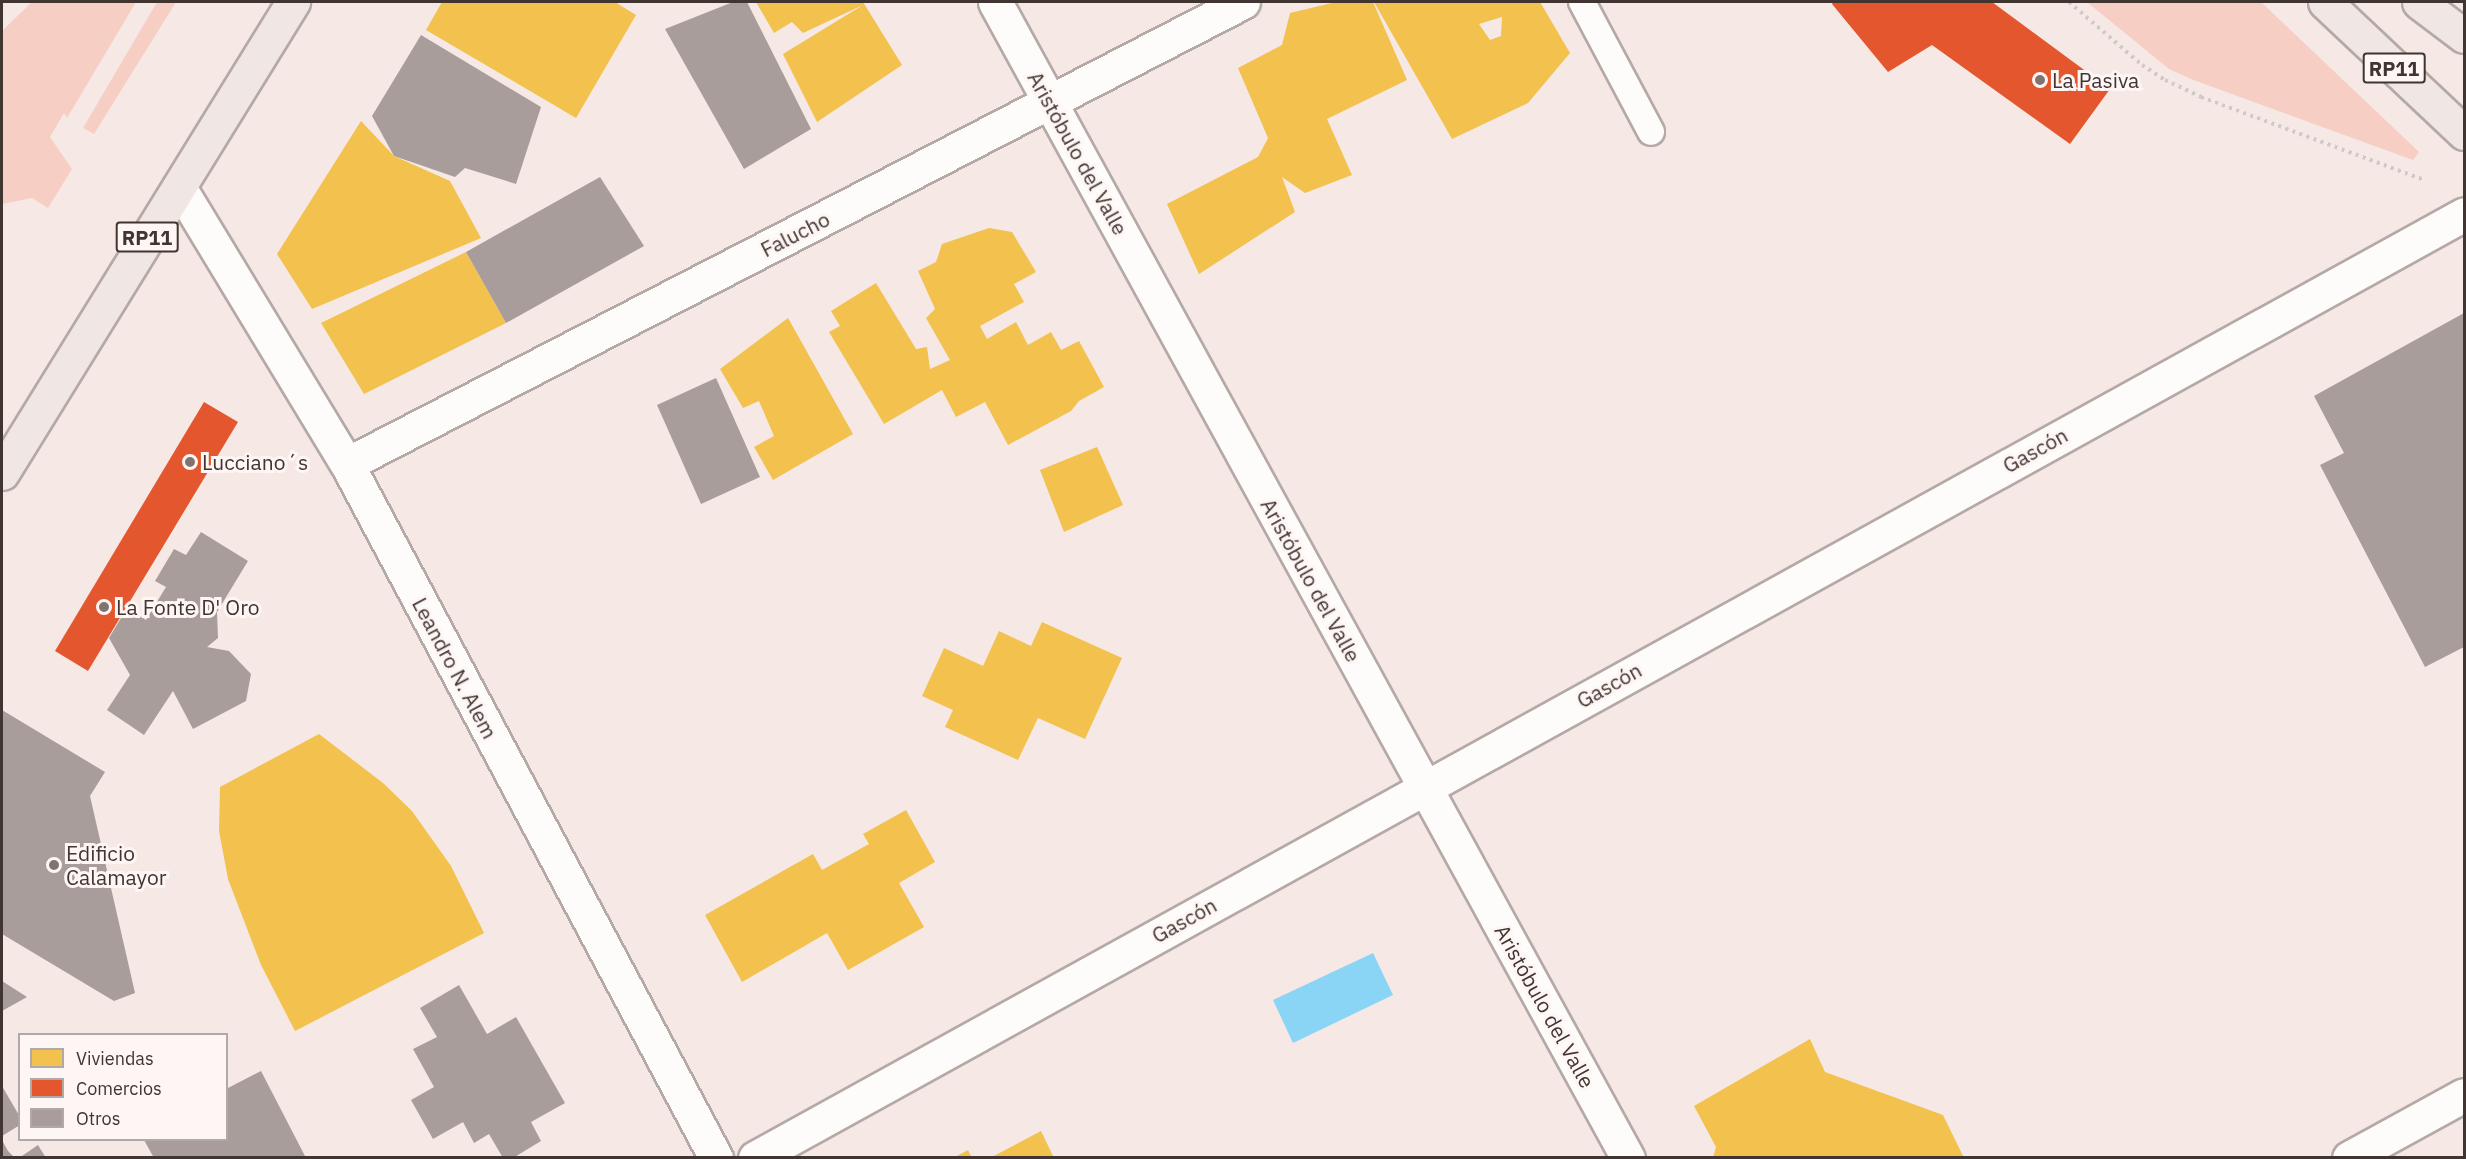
<!DOCTYPE html>
<meta charset="utf-8">
<style>
body{margin:0}
#map{position:relative;width:2466px;height:1159px;overflow:hidden;background:#f6e8e5;font-family:"IBM Plex Sans",sans-serif}
div>[style]{position:absolute}
.green>*{inset:0;background:#f6cec3}
.water>*{inset:0;background:#8ad4f5}
.homes>*{inset:0;background:#f2c14e}
.shops>*{inset:0;background:#e4572e}
.building>*{inset:0;background:#a89d9a}
.path>*{height:4px;margin-top:-2px;transform-origin:0;background:repeating-linear-gradient(90deg,#cfcac8 0 3px,transparent 0 7.5px)}
.roads{filter:drop-shadow(2px 0 #b5a9a6) drop-shadow(-2px 0 #b5a9a6) drop-shadow(0 2px #b5a9a6) drop-shadow(0 -2px #b5a9a6)}
.lane>*{height:26px;margin:-13px;padding:0 13px;transform-origin:13px;border-radius:13px;background:#fefcfb}
.street>*{height:33px;margin:-16.5px;padding:0 16.5px;transform-origin:16.5px;border-radius:16.5px;background:#fefcfb}
.primary>*{height:33px;margin:-16.5px;padding:0 16.5px;transform-origin:16.5px;border-radius:16.5px;background:#f0e6e3}
.dots>*{width:16px;height:16px;translate:-50% -50%;box-sizing:border-box;border:3px solid #fdf6f5;border-radius:50%}
span{translate:-50% -50%;white-space:nowrap;text-align:center;line-height:1.15;-webkit-text-stroke:6px #fdf6f5;paint-order:stroke}
.shield-label span{padding:2px 4px;background:#fdf6f5;border:2px solid;border-radius:4px;-webkit-text-stroke-width:0}
.shield-label{font-size:20px;color:#413531;font-weight:700}
.poi-label{font-size:21px;color:#413531}
.left{translate:0 -50%;text-align:left}
.street-label{font-size:21px;color:#413531}
.frame{position:absolute;inset:0;border:3px solid #413531;pointer-events:none}
.legend{position:absolute;left:18px;top:1033px;width:210px;height:108px;box-sizing:border-box;background:#fdf6f5;border:2px solid #b2a9a7;margin:0;padding:8px 10px;list-style:none;font-size:18px;color:#413531}
.legend li{display:flex;align-items:center;gap:12px;height:30px}
.legend b{width:30px;border:2px solid #b2a9a7}
</style>
<div id="map">
<div class="green">
<i style="clip-path:polygon(32px 2px,136px 2px,67px 118px,64px 113px,50px 137px,72px 169px,48px 208px,32px 198px,2px 204px,2px 31px)"></i>
<i style="clip-path:polygon(157px 2px,176px 2px,94px 134px,83px 128px)"></i>
<i style="clip-path:polygon(2087px 2px,2261px 2px,2419px 152px,2413px 160px,2191px 79px,2169px 69px)"></i>
</div>
<div class="water">
<i style="clip-path:polygon(1373px 953px,1393px 995px,1293px 1043px,1273px 1000px)"></i>
</div>
<div class="homes">
<i style="clip-path:polygon(442px 2px,615px 2px,636px 15px,576px 118px,426px 30px)"></i>
<i style="clip-path:polygon(756px 2px,863px 2px,902px 65px,817px 122px,783px 54px,863px 5px,803px 33px,792px 22px,774px 33px)"></i>
<i style="clip-path:polygon(1336px 2px,1373px 2px,1407px 80px,1327px 119px,1352px 175px,1305px 193px,1282px 177px,1295px 212px,1199px 274px,1167px 204px,1258px 157px,1268px 138px,1238px 68px,1282px 45px,1290px 13px)"></i>
<i style="clip-path:polygon(evenodd,1374px 2px,1540px 2px,1570px 53px,1528px 103px,1452px 139px,1374px 2px,1502px 17px,1501px 36px,1490px 40px,1479px 24px,1502px 17px)"></i>
<i style="clip-path:polygon(361px 121px,394px 156px,450px 181px,481px 238px,312px 309px,277px 254px)"></i>
<i style="clip-path:polygon(989px 228px,1012px 232px,1036px 272px,1014px 284px,1024px 302px,980px 326px,987px 339px,1016px 322px,1028px 345px,1051px 332px,1061px 350px,1079px 341px,1104px 387px,1079px 401px,1071px 411px,1008px 445px,985px 402px,956px 417px,942px 390px,884px 424px,829px 332px,840px 326px,831px 311px,876px 283px,916px 349px,927px 347px,930px 369px,950px 360px,926px 318px,935px 309px,918px 271px,936px 262px,942px 244px)"></i>
<i style="clip-path:polygon(466px 252px,506px 323px,364px 394px,321px 323px)"></i>
<i style="clip-path:polygon(788px 318px,853px 434px,773px 480px,754px 447px,774px 436px,759px 401px,743px 408px,720px 369px)"></i>
<i style="clip-path:polygon(1097px 447px,1123px 505px,1064px 532px,1040px 470px)"></i>
<i style="clip-path:polygon(1042px 622px,1122px 658px,1085px 739px,1038px 718px,1018px 760px,945px 727px,953px 710px,922px 696px,944px 648px,983px 666px,999px 631px,1031px 646px)"></i>
<i style="clip-path:polygon(319px 734px,383px 783px,412px 811px,451px 866px,484px 933px,295px 1031px,261px 965px,228px 879px,219px 831px,220px 787px)"></i>
<i style="clip-path:polygon(906px 810px,935px 862px,899px 883px,924px 927px,848px 970px,827px 933px,742px 982px,705px 915px,813px 854px,822px 870px,869px 844px,863px 834px)"></i>
<i style="clip-path:polygon(1810px 1039px,1825px 1072px,1943px 1115px,1964px 1158px,1713px 1158px,1716px 1147px,1694px 1106px)"></i>
<i style="clip-path:polygon(1041px 1131px,1054px 1158px,990px 1158px)"></i>
<i style="clip-path:polygon(968px 1150px,972px 1158px,953px 1158px)"></i>
</div>
<div class="shops">
<i style="clip-path:polygon(1833px 2px,1992px 2px,2110px 89px,2070px 144px,1932px 45px,1888px 72px,1832px 4px)"></i>
<i style="clip-path:polygon(204px 402px,238px 422px,88px 671px,55px 651px)"></i>
</div>
<div class="building">
<i style="clip-path:polygon(733px 2px,747px 2px,811px 129px,744px 169px,665px 29px)"></i>
<i style="clip-path:polygon(421px 35px,541px 107px,516px 184px,465px 168px,455px 177px,394px 156px,372px 116px)"></i>
<i style="clip-path:polygon(600px 177px,644px 246px,506px 323px,466px 252px)"></i>
<i style="clip-path:polygon(2464px 313px,2464px 647px,2425px 667px,2320px 465px,2344px 453px,2314px 396px)"></i>
<i style="clip-path:polygon(716px 378px,760px 477px,701px 504px,657px 405px)"></i>
<i style="clip-path:polygon(201px 532px,248px 561px,217px 612px,218px 638px,207px 647px,229px 651px,251px 674px,246px 701px,193px 729px,173px 691px,144px 735px,107px 710px,130px 675px,109px 638px,127px 608px,146px 620px,166px 587px,155px 581px,174px 549px,186px 555px)"></i>
<i style="clip-path:polygon(2px 710px,105px 772px,90px 796px,135px 993px,114px 1001px,2px 934px)"></i>
<i style="clip-path:polygon(2px 981px,27px 997px,2px 1011px)"></i>
<i style="clip-path:polygon(459px 985px,487px 1034px,516px 1017px,565px 1103px,531px 1122px,541px 1141px,513px 1158px,503px 1158px,489px 1134px,474px 1143px,463px 1122px,433px 1139px,411px 1100px,434px 1087px,413px 1049px,437px 1037px,420px 1008px)"></i>
<i style="clip-path:polygon(261px 1071px,306px 1158px,154px 1158px,144px 1140px,226px 1140px,226px 1089px)"></i>
<i style="clip-path:polygon(2px 1086px,20px 1117px,20px 1125px,2px 1136px)"></i>
<i style="clip-path:polygon(2px 1140px,8px 1151px,15px 1158px,2px 1158px)"></i>
<i style="clip-path:polygon(38px 1145px,46px 1158px,19px 1158px)"></i>
</div>
<div class="path">
<i style="left:2069px;top:2px;width:96px;rotate:40.8deg"></i>
<i style="left:2142px;top:65px;width:27px;rotate:33deg"></i>
<i style="left:2165px;top:80px;width:40px;rotate:25deg"></i>
<i style="left:2201px;top:97px;width:238px;rotate:20.4deg"></i>
</div>
<div class="roads">
<div class="lane">
<i style="left:1582px;top:2px;width:147px;rotate:62deg"></i>
</div>
<div class="street">
<i style="left:995px;top:2px;width:1318px;rotate:61.3deg"></i>
<i style="left:179px;top:187px;width:324px;rotate:58.8deg"></i>
<i style="left:347px;top:464px;width:786px;rotate:62deg"></i>
<i style="left:347px;top:464px;width:1008px;rotate:-27.28deg"></i>
<i style="left:755px;top:1158px;width:1952px;rotate:-28.91deg"></i>
<i style="left:2349px;top:1158px;width:131px;rotate:-28.7deg"></i>
</div>
<div class="primary">
<i style="left:2325px;top:2px;width:191px;rotate:43.3deg"></i>
<i style="left:2419px;top:2px;width:56px;rotate:37.1deg"></i>
<i style="left:2px;top:473px;width:554px;rotate:-58.29deg"></i>
</div>
</div>
<div class="dots">
<i style="left:2040px;top:80px;background:#807470"></i>
<i style="left:190px;top:462px;background:#807470"></i>
<i style="left:104px;top:607px;background:#807470"></i>
<i style="left:54px;top:865px;background:#807470"></i>
</div>
<div class="shield-label">
<span style="left:2394px;top:68px">RP11</span>
<span style="left:147px;top:237px">RP11</span>
</div>
<div class="poi-label">
<span class="left" style="left:2052px;top:80px">La Pasiva</span>
<span class="left" style="left:202px;top:462px">Lucciano´s</span>
<span class="left" style="left:116px;top:607px">La Fonte D' Oro</span>
<span class="left" style="left:66px;top:865px">Edificio<br>Calamayor</span>
</div>
<div class="street-label">
<span style="left:1078px;top:153px;rotate:61deg">Aristóbulo del Valle</span>
<span style="left:795px;top:234px;rotate:-27deg">Falucho</span>
<span style="left:2035px;top:450px;rotate:-29deg">Gascón</span>
<span style="left:1311px;top:580px;rotate:61deg">Aristóbulo del Valle</span>
<span style="left:455px;top:668px;rotate:62deg">Leandro N. Alem</span>
<span style="left:1609px;top:685px;rotate:-29deg">Gascón</span>
<span style="left:1184px;top:920px;rotate:-29deg">Gascón</span>
<span style="left:1545px;top:1006px;rotate:61deg">Aristóbulo del Valle</span>
</div>
<div class="frame"></div>
<ul class="legend">
<li><b style="height:16px;background:#f2c14e"></b>Viviendas</li>
<li><b style="height:16px;background:#e4572e"></b>Comercios</li>
<li><b style="height:16px;background:#a89d9a"></b>Otros</li>
</ul>
</div>
